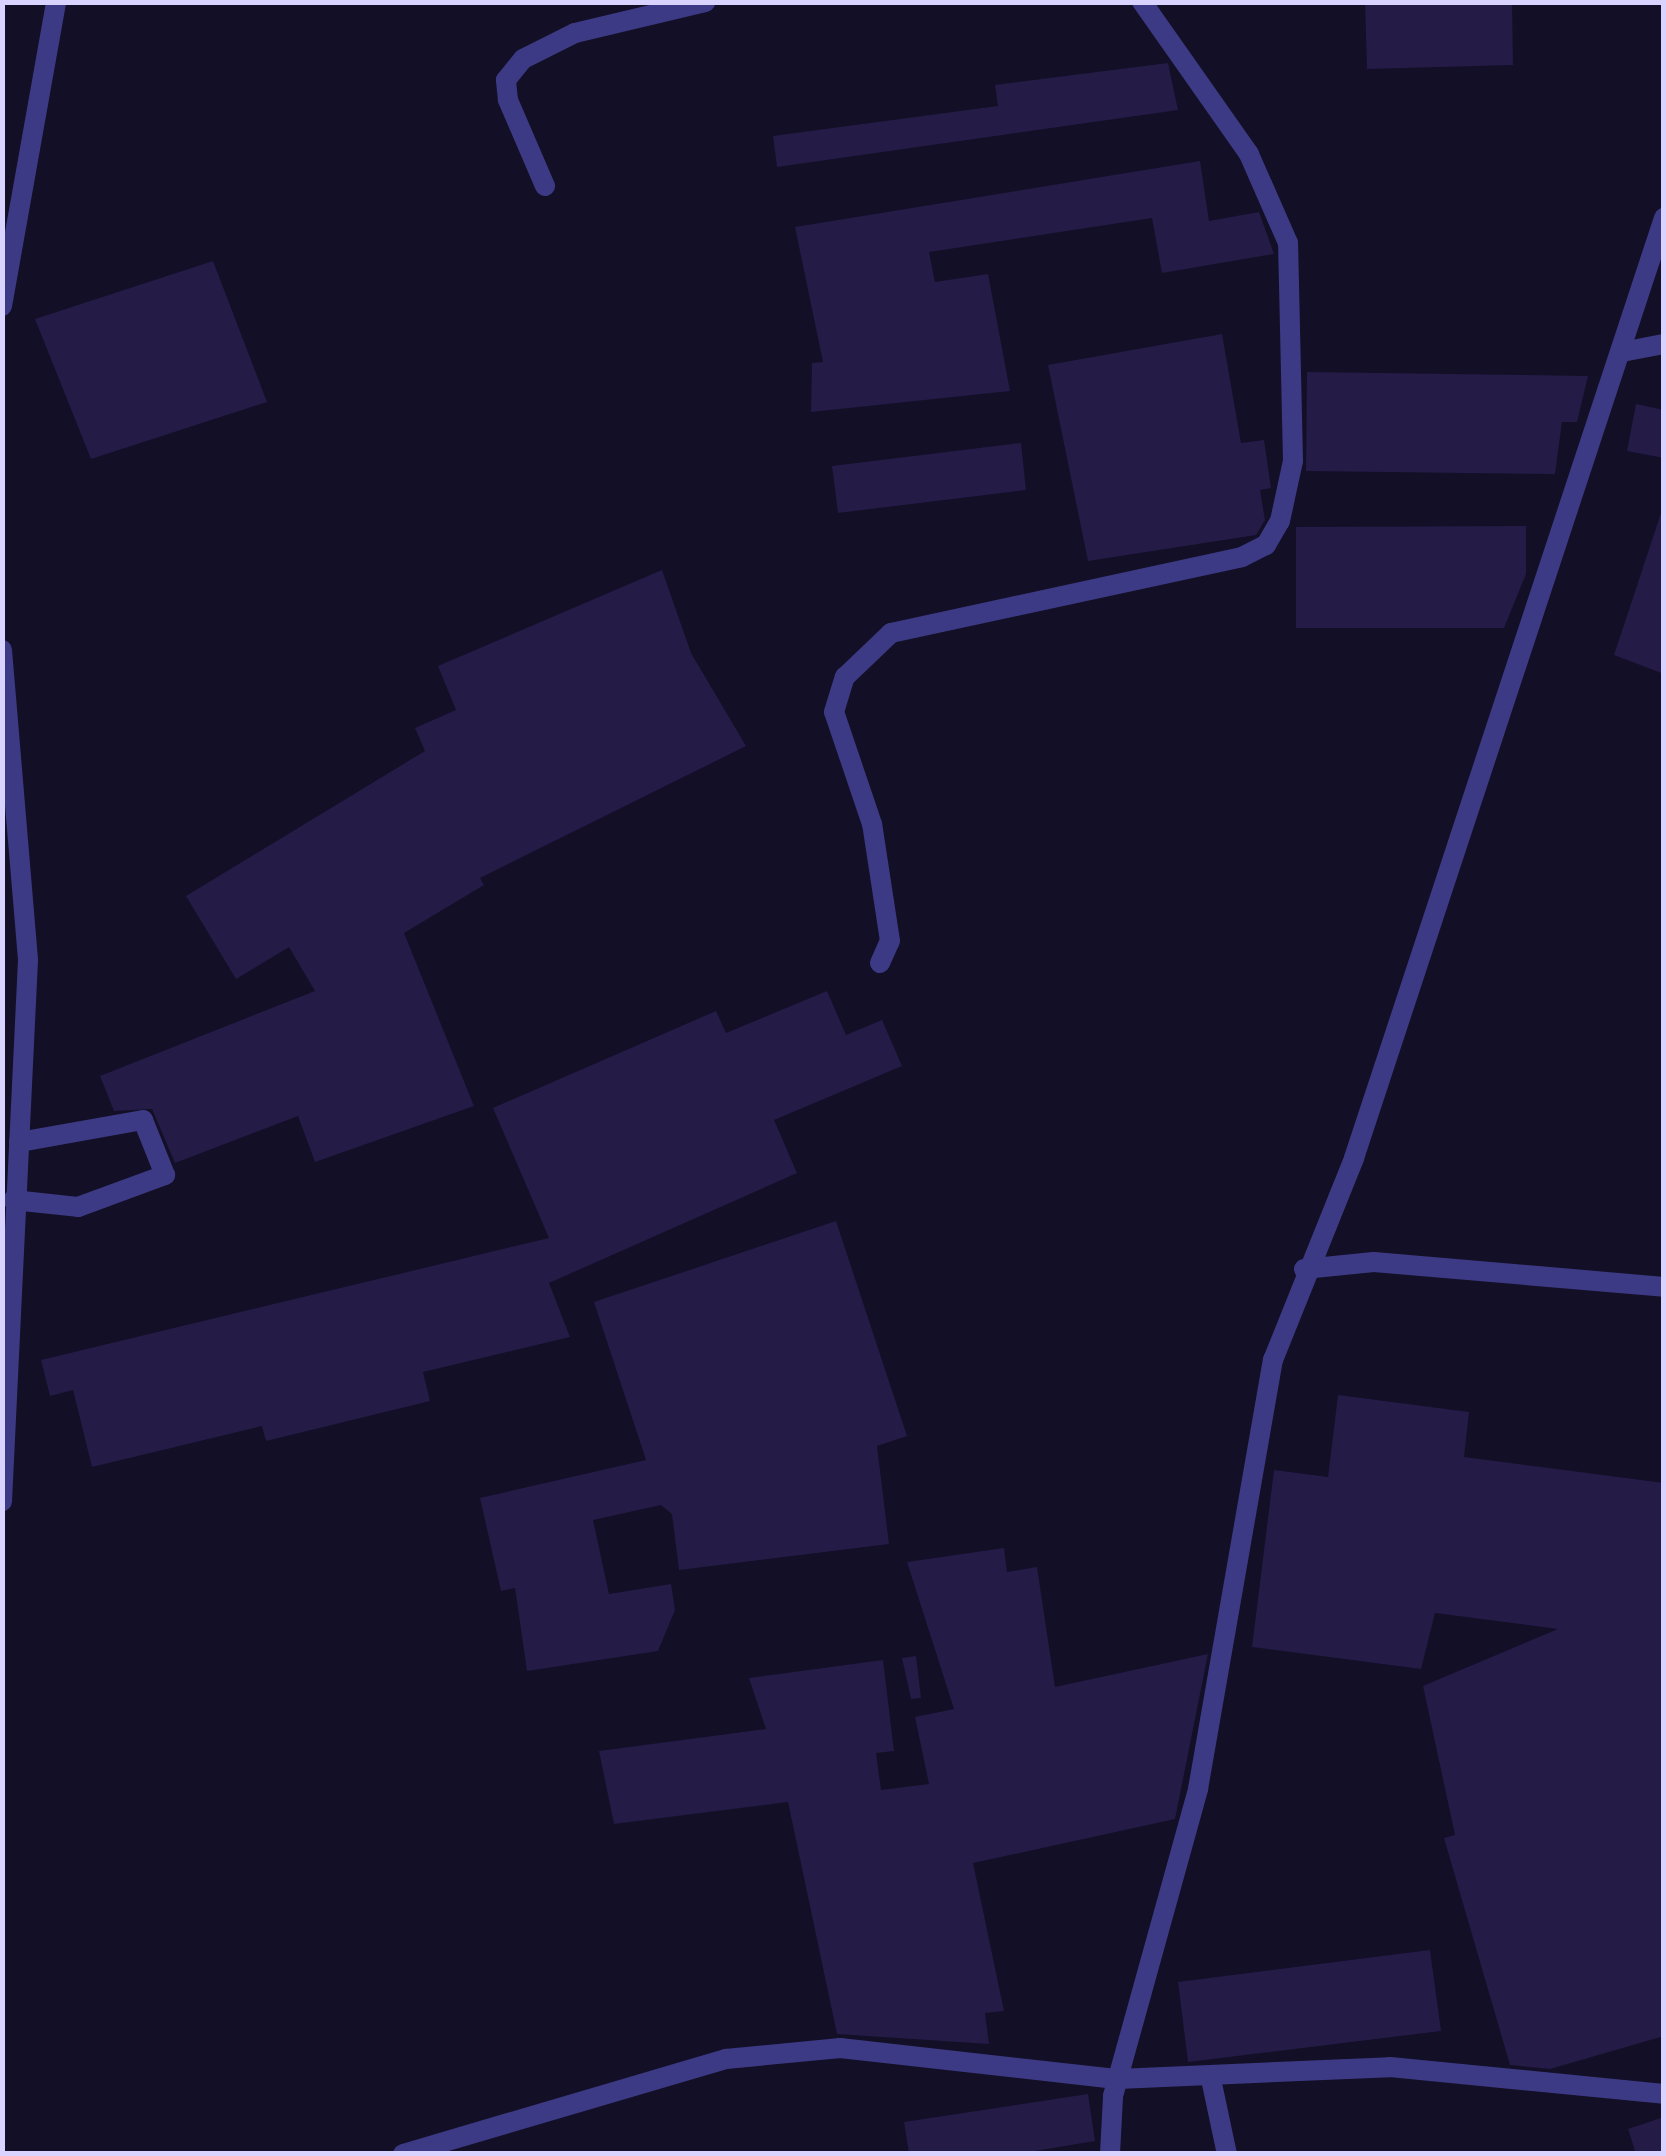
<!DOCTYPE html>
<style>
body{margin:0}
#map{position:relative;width:1666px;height:2156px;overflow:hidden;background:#130f26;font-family:Rubik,sans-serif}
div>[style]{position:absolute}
.building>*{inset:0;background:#241b47}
.minor>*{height:20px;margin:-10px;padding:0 10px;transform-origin:10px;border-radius:10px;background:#3d3a85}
span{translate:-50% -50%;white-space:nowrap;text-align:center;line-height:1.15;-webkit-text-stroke:8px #130f26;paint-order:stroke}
.frame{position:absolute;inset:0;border:5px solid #d9d4ff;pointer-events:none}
</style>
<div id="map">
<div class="building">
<i style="clip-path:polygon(1365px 2px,1512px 2px,1513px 65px,1367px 69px)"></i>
<i style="clip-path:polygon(1168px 63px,1178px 110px,777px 167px,773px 136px,998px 106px,995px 85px)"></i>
<i style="clip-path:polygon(1200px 161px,1209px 221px,1259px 212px,1274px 254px,1162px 273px,1152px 218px,929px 252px,935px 282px,988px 274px,1010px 391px,811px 412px,812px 363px,823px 362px,795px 227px)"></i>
<i style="clip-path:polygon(213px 261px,267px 402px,91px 459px,35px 319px)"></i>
<i style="clip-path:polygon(1222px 334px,1241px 443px,1264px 440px,1271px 488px,1260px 490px,1265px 520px,1256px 535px,1088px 561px,1048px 365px)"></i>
<i style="clip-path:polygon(1307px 372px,1588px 376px,1577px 422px,1562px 422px,1555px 474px,1306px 471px)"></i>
<i style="clip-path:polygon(1636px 404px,1664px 410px,1664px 458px,1627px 451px)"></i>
<i style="clip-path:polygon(1021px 443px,1026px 490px,838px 513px,832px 466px)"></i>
<i style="clip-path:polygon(1664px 504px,1664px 674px,1614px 655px)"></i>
<i style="clip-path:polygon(1526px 526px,1526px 574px,1504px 628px,1296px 628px,1296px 527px)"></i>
<i style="clip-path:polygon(662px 570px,691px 653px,746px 746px,480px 878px,484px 885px,404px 933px,474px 1106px,315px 1162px,298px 1116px,175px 1163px,152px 1109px,114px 1111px,100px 1076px,315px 991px,289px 947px,236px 979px,186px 896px,425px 751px,415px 728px,456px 710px,438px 666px)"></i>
<i style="clip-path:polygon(827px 991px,846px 1035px,882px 1020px,902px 1066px,774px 1120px,797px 1173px,549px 1283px,570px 1337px,423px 1372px,430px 1401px,266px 1441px,262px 1426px,92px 1467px,73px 1390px,50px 1396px,41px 1360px,549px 1238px,493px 1108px,716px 1011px,726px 1033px)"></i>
<i style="clip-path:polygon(836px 1221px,907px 1436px,877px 1446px,889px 1544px,679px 1570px,672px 1514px,661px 1505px,593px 1520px,609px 1594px,671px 1584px,675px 1610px,658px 1651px,527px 1671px,515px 1588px,501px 1591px,480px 1498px,646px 1460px,594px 1302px)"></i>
<i style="clip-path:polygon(1338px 1395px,1469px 1412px,1464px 1457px,1664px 1483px,1664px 2036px,1550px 2069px,1510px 2065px,1444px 1838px,1455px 1835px,1423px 1686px,1558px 1629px,1435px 1613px,1421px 1669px,1252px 1647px,1274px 1470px,1328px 1477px)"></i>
<i style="clip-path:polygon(1004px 1548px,1007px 1572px,1037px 1567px,1055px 1687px,1208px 1654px,1175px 1819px,973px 1863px,1004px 2011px,985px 2013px,989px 2044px,837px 2034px,788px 1802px,614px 1824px,599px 1751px,766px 1729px,749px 1678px,883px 1660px,894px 1751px,876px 1753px,881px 1790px,929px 1784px,915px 1717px,954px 1709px,907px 1562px)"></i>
<i style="clip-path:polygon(916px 1656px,921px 1698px,911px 1699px,902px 1658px)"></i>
<i style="clip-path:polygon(1430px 1950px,1441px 2031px,1188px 2062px,1178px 1982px)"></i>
<i style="clip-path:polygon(1088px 2094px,1095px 2141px,1017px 2154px,909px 2154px,904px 2122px)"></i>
<i style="clip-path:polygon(1664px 2117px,1664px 2154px,1636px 2154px,1628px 2129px)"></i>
</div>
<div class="minor">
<i style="left:545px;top:186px;width:94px;rotate:-113.3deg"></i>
<i style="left:508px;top:100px;width:20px;rotate:-96deg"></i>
<i style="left:506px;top:80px;width:27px;rotate:-51deg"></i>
<i style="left:523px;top:59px;width:58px;rotate:-26.6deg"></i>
<i style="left:575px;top:33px;width:134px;rotate:-13.4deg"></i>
<i style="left:2px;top:306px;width:309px;rotate:-79.9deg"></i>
<i style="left:1622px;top:352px;width:43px;rotate:-10.8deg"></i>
<i style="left:2px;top:650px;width:311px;rotate:85.2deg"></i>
<i style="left:28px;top:960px;width:542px;rotate:92.75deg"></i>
<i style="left:880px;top:963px;width:24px;rotate:-66deg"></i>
<i style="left:890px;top:941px;width:118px;rotate:-98.7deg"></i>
<i style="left:872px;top:824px;width:118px;rotate:-108.7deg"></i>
<i style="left:834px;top:712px;width:37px;rotate:-73deg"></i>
<i style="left:845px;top:677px;width:64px;rotate:-43.7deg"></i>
<i style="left:891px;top:633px;width:359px;rotate:-12.2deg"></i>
<i style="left:1242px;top:557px;width:27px;rotate:-27deg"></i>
<i style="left:1266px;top:545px;width:28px;rotate:-60deg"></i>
<i style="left:1280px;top:521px;width:61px;rotate:-77.8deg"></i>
<i style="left:1293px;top:461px;width:218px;rotate:-91.3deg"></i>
<i style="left:1288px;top:243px;width:97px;rotate:-113.7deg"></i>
<i style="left:1249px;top:154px;width:186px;rotate:-125.1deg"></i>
<i style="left:13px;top:1200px;width:65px;rotate:6.1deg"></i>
<i style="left:78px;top:1207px;width:93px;rotate:-20.2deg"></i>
<i style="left:165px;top:1175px;width:59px;rotate:-111.8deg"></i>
<i style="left:143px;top:1120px;width:126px;rotate:169.9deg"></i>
<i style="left:1304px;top:1269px;width:70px;rotate:-5.7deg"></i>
<i style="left:1374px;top:1262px;width:291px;rotate:4.9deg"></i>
<i style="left:1211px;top:2079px;width:77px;rotate:78deg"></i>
<i style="left:403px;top:2154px;width:337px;rotate:-16.4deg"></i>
<i style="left:726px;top:2059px;width:115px;rotate:-5.5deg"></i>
<i style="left:840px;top:2048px;width:280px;rotate:6.4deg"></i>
<i style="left:1118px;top:2079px;width:272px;rotate:-2.5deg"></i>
<i style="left:1390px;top:2067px;width:275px;rotate:5.6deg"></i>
<i style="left:1110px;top:2154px;width:58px;rotate:-87deg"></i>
<i style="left:1113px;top:2096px;width:319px;rotate:-74.5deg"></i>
<i style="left:1198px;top:1789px;width:436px;rotate:-80.1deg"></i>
<i style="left:1273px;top:1360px;width:218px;rotate:-68.1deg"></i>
<i style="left:1354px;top:1158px;width:990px;rotate:-71.75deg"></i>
</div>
<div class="frame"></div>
</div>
